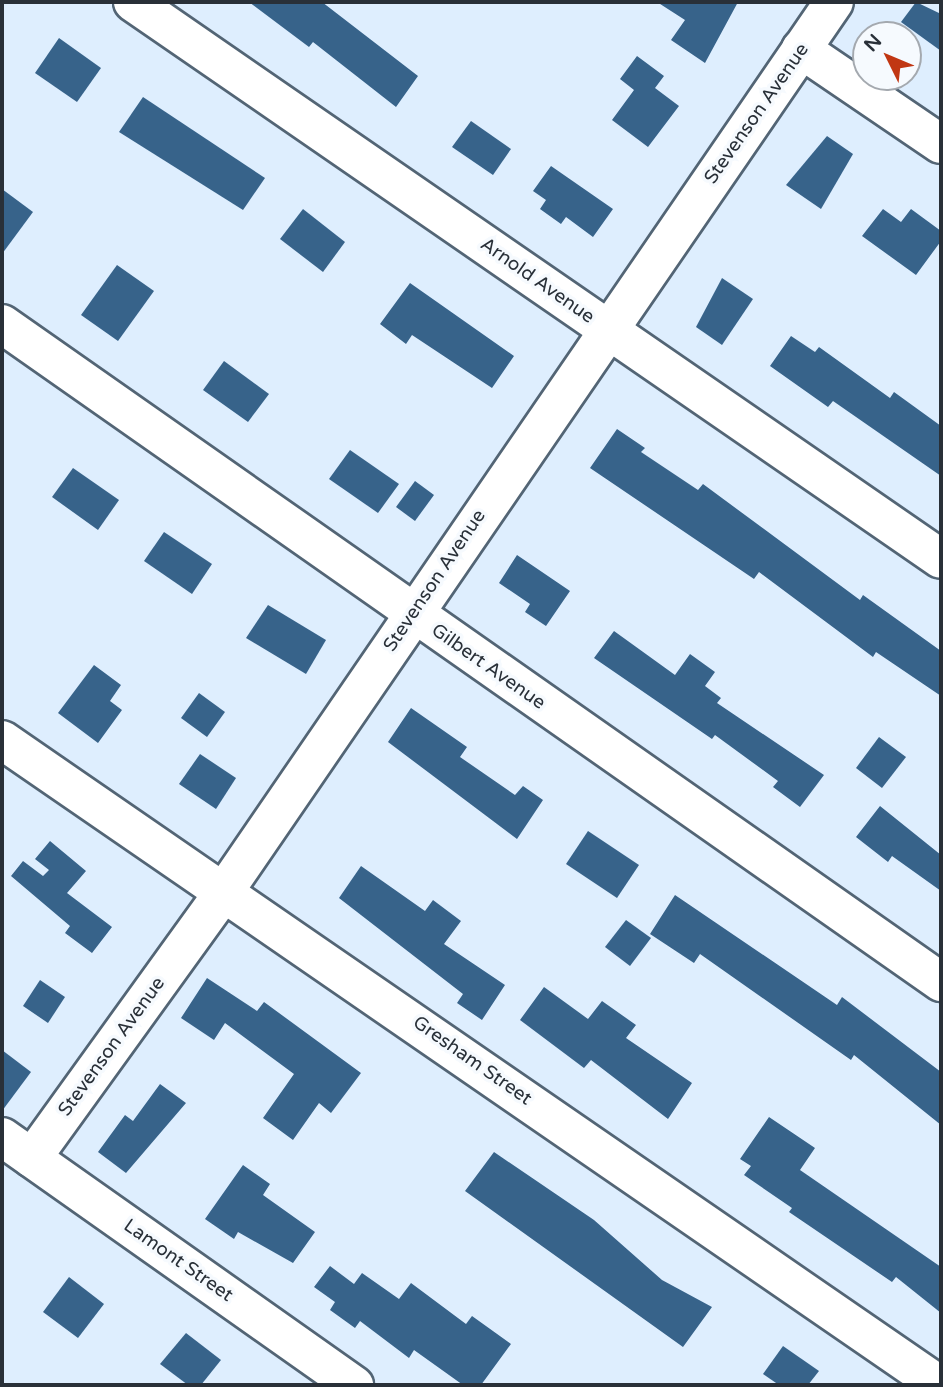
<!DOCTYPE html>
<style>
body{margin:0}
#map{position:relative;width:943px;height:1387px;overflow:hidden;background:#deeefe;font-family:"Varela Round",sans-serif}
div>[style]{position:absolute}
.building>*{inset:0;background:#37638a}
.roads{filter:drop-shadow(2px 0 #536575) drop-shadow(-2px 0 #536575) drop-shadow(0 2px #536575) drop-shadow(0 -2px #536575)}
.minor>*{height:38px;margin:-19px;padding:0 19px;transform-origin:19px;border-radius:19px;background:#fff}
span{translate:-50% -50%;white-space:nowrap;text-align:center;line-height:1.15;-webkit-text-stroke:7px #f6fafe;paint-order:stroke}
.street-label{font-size:19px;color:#293038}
.frame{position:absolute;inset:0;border:4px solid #293038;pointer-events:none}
.north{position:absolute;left:852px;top:21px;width:70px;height:70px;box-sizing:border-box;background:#f6fafe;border:2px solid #a4a9af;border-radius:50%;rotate:313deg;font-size:19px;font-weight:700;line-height:28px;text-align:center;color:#293038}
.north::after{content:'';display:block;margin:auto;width:24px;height:32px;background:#c13713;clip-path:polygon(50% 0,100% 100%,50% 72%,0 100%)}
</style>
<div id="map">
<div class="building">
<i style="clip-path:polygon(249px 2px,322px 2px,418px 76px,396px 107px,313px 42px,309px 47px)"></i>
<i style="clip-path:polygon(657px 2px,738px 2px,705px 63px,671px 40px,685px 20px)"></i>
<i style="clip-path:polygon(916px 2px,941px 14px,941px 51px,901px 22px)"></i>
<i style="clip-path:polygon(59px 38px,101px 68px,77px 102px,35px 73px)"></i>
<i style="clip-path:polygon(637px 56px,664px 76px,655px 88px,679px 106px,648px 147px,612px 120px,634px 90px,620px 79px)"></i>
<i style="clip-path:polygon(143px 97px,265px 178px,243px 210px,119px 132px)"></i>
<i style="clip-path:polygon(471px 121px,511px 149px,493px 175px,452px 147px)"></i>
<i style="clip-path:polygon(827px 136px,853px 154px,821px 209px,786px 185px)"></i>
<i style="clip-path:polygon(551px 166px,613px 209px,593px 237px,566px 217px,561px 224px,540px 209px,546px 200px,533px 191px)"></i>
<i style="clip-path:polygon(2px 189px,33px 212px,2px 254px)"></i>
<i style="clip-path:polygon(303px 209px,345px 242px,323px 272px,280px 239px)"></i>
<i style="clip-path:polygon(883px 209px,901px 222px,911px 209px,941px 231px,941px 241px,916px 275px,862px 236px)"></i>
<i style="clip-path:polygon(117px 265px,154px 291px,118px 341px,81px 315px)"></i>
<i style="clip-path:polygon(722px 278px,753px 299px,722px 345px,696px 327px)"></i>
<i style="clip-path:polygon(410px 283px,514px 356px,492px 388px,412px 335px,406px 344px,380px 324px)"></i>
<i style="clip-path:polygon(791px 336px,815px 352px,819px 347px,890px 398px,894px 392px,941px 426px,941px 476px,833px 401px,828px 407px,770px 366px)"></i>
<i style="clip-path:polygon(224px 361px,269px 394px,248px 422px,203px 390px)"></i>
<i style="clip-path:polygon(617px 429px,645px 448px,641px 452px,698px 490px,703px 484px,860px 600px,863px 595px,941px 651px,941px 696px,876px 652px,873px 657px,759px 572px,754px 579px,590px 468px)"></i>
<i style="clip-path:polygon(350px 450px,399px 484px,378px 513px,329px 479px)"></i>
<i style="clip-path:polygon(73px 468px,119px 500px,98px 530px,52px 497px)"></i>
<i style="clip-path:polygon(415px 481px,434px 495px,415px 521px,396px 507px)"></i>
<i style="clip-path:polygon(164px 532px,212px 564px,192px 594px,144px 561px)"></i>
<i style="clip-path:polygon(517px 555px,570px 591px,546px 626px,525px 612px,530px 604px,499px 583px)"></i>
<i style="clip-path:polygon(268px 605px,326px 640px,306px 674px,246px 638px)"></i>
<i style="clip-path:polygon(614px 631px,675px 675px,690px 654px,715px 672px,705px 686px,721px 698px,717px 703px,824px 775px,800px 807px,773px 787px,778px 781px,715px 735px,712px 739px,594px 658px)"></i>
<i style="clip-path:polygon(94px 665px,121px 685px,110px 701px,122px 710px,98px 743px,58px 713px)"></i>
<i style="clip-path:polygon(199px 693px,225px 712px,207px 737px,181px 718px)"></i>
<i style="clip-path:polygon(411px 708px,467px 747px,460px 757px,515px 795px,523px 786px,543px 800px,517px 839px,388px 742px)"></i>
<i style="clip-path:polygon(879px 737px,906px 757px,882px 788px,856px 768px)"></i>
<i style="clip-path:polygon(200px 754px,236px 778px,216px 809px,179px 784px)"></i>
<i style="clip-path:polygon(880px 806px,941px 855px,941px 891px,892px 856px,888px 862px,856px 837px)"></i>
<i style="clip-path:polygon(588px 831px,639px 865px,617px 898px,566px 864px)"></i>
<i style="clip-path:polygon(50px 841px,86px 871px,67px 893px,112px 927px,92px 953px,65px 933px,70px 926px,11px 876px,23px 861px,43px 876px,49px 870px,35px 859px)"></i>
<i style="clip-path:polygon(361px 866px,425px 911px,433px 900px,461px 921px,444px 944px,505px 985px,482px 1020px,457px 1003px,463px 994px,339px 898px)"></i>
<i style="clip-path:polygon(675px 895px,837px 1005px,842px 997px,941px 1072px,941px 1125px,854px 1055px,851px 1060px,700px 954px,694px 963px,650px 934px)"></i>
<i style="clip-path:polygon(626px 920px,651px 938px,630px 966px,605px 947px)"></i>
<i style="clip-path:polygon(207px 978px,257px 1011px,264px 1002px,361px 1073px,331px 1113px,319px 1103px,293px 1140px,263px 1118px,294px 1074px,225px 1023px,214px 1040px,181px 1018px)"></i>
<i style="clip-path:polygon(40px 980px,65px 997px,48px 1023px,23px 1006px)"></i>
<i style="clip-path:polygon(544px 987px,588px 1019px,602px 1001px,636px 1025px,626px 1038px,692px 1083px,668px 1119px,591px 1060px,584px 1068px,520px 1020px)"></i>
<i style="clip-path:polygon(2px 1050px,31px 1072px,2px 1111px)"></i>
<i style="clip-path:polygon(160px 1084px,186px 1103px,126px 1173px,98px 1152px,125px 1115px,133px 1121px)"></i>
<i style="clip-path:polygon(769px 1117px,815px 1148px,800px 1170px,941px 1267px,941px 1313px,896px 1277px,892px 1282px,789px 1212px,792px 1208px,744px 1175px,751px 1166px,740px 1159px)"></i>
<i style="clip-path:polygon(494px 1152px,594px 1220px,662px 1280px,712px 1307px,683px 1347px,465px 1191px)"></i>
<i style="clip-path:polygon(243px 1165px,270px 1184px,263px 1195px,315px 1232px,293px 1263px,238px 1232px,234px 1239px,205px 1219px)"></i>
<i style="clip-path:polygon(330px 1266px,354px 1284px,362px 1273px,399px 1299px,411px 1283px,466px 1324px,472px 1316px,511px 1344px,481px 1385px,463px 1385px,414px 1350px,409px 1358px,360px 1321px,355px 1328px,330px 1310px,335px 1302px,314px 1287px)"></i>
<i style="clip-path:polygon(69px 1277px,104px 1304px,78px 1338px,43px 1312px)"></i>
<i style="clip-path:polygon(186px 1333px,221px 1360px,201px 1385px,188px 1385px,160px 1364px)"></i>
<i style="clip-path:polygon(783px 1346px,819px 1371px,808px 1385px,779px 1385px,763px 1374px)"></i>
</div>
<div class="roads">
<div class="minor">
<i style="left:133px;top:2px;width:981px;rotate:34.58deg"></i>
<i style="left:801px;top:49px;width:169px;rotate:34.2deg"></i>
<i style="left:2px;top:324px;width:1147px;rotate:35.02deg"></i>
<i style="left:2px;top:740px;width:1138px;rotate:34.54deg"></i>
<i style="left:2px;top:1137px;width:431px;rotate:35.2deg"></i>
<i style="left:32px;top:1158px;width:327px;rotate:-54.2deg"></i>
<i style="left:223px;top:893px;width:1080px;rotate:-55.56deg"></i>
</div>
</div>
<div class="street-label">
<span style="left:757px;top:114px;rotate:-55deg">Stevenson Avenue</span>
<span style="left:537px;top:281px;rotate:35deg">Arnold Avenue</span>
<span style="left:435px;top:581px;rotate:-56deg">Stevenson Avenue</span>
<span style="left:488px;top:667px;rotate:35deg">Gilbert Avenue</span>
<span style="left:112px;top:1047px;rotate:-54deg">Stevenson Avenue</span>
<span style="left:472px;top:1061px;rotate:35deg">Gresham Street</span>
<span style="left:178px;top:1261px;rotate:35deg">Lamont Street</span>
</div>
<div class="frame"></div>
<div class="north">N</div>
</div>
